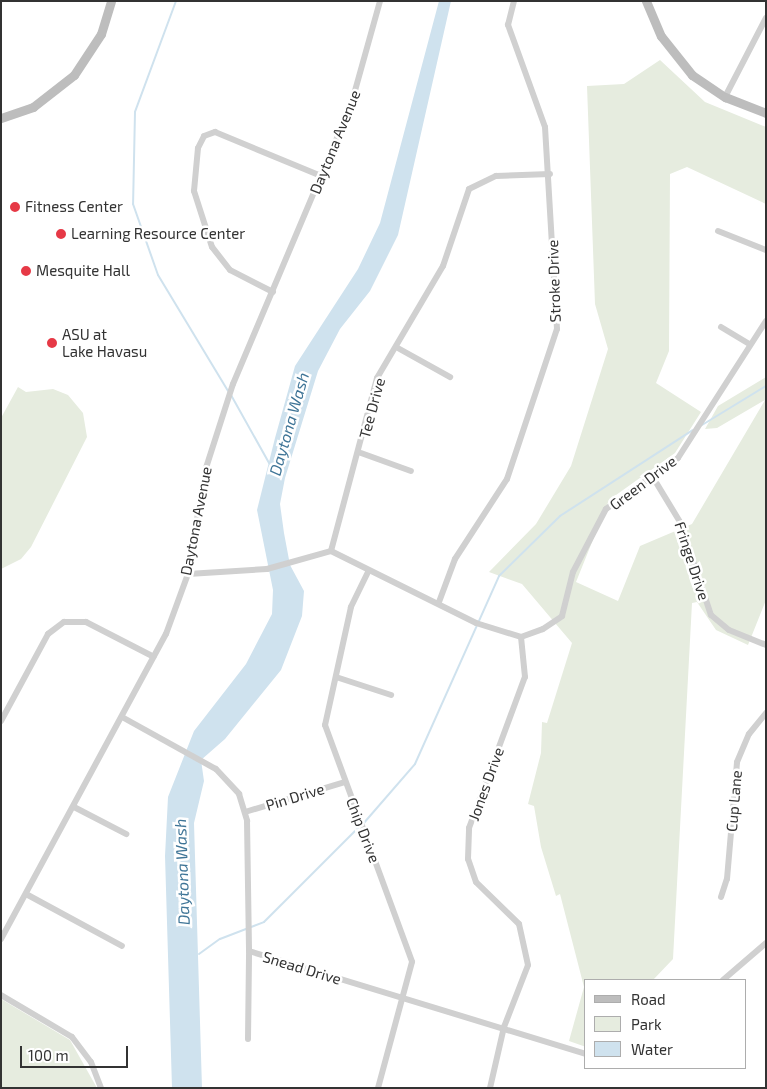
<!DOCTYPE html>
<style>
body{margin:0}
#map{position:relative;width:767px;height:1089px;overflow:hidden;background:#fff;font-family:"Exo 2",sans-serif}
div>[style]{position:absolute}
.green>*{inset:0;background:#e6ecdf}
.water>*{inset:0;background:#cfe2ee}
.stream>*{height:2px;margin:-1px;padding:0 1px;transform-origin:1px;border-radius:1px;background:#cfe2ee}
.street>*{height:6px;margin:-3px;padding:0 3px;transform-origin:3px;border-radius:3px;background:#d0d0d0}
.secondary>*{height:9px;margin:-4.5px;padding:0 4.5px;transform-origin:4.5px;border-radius:4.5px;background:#bdbdbd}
.dots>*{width:14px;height:14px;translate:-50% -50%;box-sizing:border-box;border:2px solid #fff;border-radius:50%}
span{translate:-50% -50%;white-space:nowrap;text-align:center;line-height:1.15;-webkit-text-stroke:5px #fff;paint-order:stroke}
.street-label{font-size:15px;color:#333}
.poi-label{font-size:15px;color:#333}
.left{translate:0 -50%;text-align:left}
.water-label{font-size:16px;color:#3f7597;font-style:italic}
.frame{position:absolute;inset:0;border:2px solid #333;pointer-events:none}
.legend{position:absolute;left:584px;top:979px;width:162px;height:90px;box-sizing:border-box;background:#fff;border:1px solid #adadad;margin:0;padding:6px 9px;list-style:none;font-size:15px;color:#333}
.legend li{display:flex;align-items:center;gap:10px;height:25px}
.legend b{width:25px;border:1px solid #adadad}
.scale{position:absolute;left:20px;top:1046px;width:108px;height:22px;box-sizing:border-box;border:2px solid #333;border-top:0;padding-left:6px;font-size:15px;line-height:18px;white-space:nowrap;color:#333;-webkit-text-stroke:4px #fff;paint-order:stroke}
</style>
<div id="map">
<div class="green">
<i style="clip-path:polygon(660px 60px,705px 102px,766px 127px,766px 204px,687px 167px,670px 174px,669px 351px,656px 383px,701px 412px,675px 453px,609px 500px,576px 582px,618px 601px,640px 546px,692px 524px,765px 400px,717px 428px,705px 429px,718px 406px,766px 377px,766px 600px,748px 645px,716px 630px,697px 602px,692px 603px,673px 959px,653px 980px,586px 980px,586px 1047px,569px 1041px,584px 987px,560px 894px,556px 896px,541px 847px,534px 806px,528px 804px,541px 753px,542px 722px,547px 723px,572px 643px,522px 584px,489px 572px,536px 524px,571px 466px,608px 349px,595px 304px,587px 86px,624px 84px)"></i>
<i style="clip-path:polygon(18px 387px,26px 392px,53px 389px,68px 395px,83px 413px,87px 437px,31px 547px,21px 559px,1px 569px,1px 418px)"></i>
<i style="clip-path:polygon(1px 999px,70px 1040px,97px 1088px,1px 1088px)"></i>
</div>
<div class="water">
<i style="clip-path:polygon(439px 1px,451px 1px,398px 235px,370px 291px,340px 329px,318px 371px,285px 478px,280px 504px,284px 533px,290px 565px,304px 591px,302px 616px,281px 670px,225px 739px,201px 760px,204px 781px,194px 823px,202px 1088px,172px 1088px,165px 856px,168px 797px,194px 731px,246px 664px,272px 614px,273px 590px,257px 510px,275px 438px,295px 366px,358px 269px,380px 223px)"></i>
</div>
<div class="stream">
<i style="left:176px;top:1px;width:118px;rotate:110.3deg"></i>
<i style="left:135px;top:112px;width:92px;rotate:91.2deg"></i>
<i style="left:133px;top:204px;width:75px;rotate:70.6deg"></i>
<i style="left:158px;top:275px;width:135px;rotate:58.9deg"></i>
<i style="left:231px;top:395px;width:78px;rotate:60.8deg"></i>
<i style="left:702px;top:425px;width:75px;rotate:-31.4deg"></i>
<i style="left:363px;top:824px;width:79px;rotate:-49.1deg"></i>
<i style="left:415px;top:764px;width:206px;rotate:-65.9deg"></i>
<i style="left:499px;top:576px;width:86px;rotate:-44.5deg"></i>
<i style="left:560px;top:516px;width:158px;rotate:-32.9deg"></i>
<i style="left:199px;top:954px;width:26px;rotate:-36deg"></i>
<i style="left:220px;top:939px;width:47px;rotate:-21.1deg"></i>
<i style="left:264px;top:922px;width:134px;rotate:-45deg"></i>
</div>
<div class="street">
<i style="left:725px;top:97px;width:89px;rotate:-62.6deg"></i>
<i style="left:718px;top:231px;width:52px;rotate:21.6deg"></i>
<i style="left:273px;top:292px;width:48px;rotate:-152.9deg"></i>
<i style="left:230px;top:270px;width:29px;rotate:-128deg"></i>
<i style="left:212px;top:247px;width:59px;rotate:-107.8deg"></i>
<i style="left:194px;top:191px;width:43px;rotate:-84.7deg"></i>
<i style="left:198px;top:148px;width:13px;rotate:-63deg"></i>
<i style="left:204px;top:136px;width:12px;rotate:-20deg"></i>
<i style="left:215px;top:132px;width:115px;rotate:22.5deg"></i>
<i style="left:721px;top:327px;width:33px;rotate:31deg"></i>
<i style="left:396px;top:347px;width:62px;rotate:29.1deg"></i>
<i style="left:361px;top:453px;width:53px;rotate:19.8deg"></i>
<i style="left:654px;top:479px;width:50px;rotate:58.8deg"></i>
<i style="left:680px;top:522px;width:98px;rotate:71.6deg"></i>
<i style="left:711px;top:615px;width:23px;rotate:40deg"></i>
<i style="left:729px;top:630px;width:40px;rotate:22deg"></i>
<i style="left:331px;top:551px;width:162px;rotate:26.4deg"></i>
<i style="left:476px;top:623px;width:47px;rotate:17.3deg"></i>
<i style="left:521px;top:637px;width:23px;rotate:-20deg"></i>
<i style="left:543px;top:629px;width:23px;rotate:-34deg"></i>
<i style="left:562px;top:616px;width:45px;rotate:-76deg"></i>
<i style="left:573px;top:572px;width:71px;rotate:-62.4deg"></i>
<i style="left:606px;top:509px;width:88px;rotate:-35.3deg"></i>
<i style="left:678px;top:458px;width:163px;rotate:-57.3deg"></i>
<i style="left:331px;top:551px;width:179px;rotate:-75.1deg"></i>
<i style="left:377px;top:378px;width:130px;rotate:-59.5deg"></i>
<i style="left:443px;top:266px;width:81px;rotate:-71.3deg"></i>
<i style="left:469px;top:189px;width:30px;rotate:-26deg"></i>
<i style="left:496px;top:176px;width:54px;rotate:-2.1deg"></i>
<i style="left:368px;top:572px;width:39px;rotate:116deg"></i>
<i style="left:351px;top:607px;width:121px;rotate:102.4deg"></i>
<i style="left:325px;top:725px;width:252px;rotate:69.8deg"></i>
<i style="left:412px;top:962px;width:131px;rotate:105.1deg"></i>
<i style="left:188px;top:574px;width:79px;rotate:-3.6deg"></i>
<i style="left:267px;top:569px;width:66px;rotate:-15.7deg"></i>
<i style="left:439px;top:602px;width:46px;rotate:-69.6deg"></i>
<i style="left:455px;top:559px;width:95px;rotate:-57deg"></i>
<i style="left:507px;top:479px;width:158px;rotate:-71.6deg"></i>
<i style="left:557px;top:329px;width:202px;rotate:-93.4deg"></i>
<i style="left:545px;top:127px;width:109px;rotate:-109.9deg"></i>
<i style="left:508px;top:25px;width:25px;rotate:-76deg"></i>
<i style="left:336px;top:677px;width:58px;rotate:18.1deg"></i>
<i style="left:122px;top:717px;width:107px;rotate:29deg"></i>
<i style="left:216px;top:769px;width:34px;rotate:47deg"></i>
<i style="left:239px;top:794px;width:28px;rotate:73deg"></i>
<i style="left:247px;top:821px;width:130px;rotate:89.1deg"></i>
<i style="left:249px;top:951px;width:352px;rotate:17deg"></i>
<i style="left:1px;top:721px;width:99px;rotate:-61.6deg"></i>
<i style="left:48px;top:634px;width:20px;rotate:-37deg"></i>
<i style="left:64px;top:622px;width:22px"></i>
<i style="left:86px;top:622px;width:76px;rotate:27.2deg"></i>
<i style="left:74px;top:807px;width:59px;rotate:27.4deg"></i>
<i style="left:245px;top:812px;width:104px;rotate:-16.7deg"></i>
<i style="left:26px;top:894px;width:109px;rotate:28.4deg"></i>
<i style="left:721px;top:897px;width:19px;rotate:-72deg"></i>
<i style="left:727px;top:879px;width:117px;rotate:-85.1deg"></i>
<i style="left:737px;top:762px;width:30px;rotate:-67deg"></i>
<i style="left:749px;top:734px;width:27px;rotate:-51deg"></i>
<i style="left:1px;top:939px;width:347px;rotate:-61.6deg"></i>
<i style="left:166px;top:634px;width:64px;rotate:-69.9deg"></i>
<i style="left:188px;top:574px;width:104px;rotate:-80.6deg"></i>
<i style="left:205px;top:471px;width:91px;rotate:-72.2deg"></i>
<i style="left:233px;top:384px;width:303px;rotate:-67.1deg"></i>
<i style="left:351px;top:105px;width:108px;rotate:-74.4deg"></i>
<i style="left:723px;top:980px;width:57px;rotate:-40.7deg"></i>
<i style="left:1px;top:995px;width:82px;rotate:30.6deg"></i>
<i style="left:72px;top:1037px;width:31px;rotate:53deg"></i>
<i style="left:91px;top:1062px;width:28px;rotate:69deg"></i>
<i style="left:248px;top:1039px;width:88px;rotate:-89.3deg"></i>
<i style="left:490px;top:1088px;width:63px;rotate:-77.1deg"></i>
<i style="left:504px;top:1027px;width:66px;rotate:-68.8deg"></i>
<i style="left:528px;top:965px;width:42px;rotate:-102.4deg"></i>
<i style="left:519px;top:924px;width:60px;rotate:-135.7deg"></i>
<i style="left:476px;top:882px;width:24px;rotate:-109deg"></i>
<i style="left:468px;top:859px;width:31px;rotate:-88deg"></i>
<i style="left:469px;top:828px;width:161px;rotate:-69.7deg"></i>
<i style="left:525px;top:677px;width:40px;rotate:-95.7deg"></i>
</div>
<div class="secondary">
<i style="left:646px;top:1px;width:38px;rotate:67deg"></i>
<i style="left:661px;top:36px;width:50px;rotate:51.5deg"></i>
<i style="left:692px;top:75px;width:40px;rotate:34deg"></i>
<i style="left:725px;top:97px;width:44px;rotate:21.3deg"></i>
<i style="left:1px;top:118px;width:34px;rotate:-19deg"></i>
<i style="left:33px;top:107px;width:52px;rotate:-38deg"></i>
<i style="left:74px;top:75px;width:49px;rotate:-56.6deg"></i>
<i style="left:101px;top:34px;width:34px;rotate:-73deg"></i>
</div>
<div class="dots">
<i style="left:15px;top:207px;background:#e63946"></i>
<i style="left:61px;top:234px;background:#e63946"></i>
<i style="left:26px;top:271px;background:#e63946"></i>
<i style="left:52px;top:343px;background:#e63946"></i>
</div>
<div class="street-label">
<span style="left:335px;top:142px;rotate:-68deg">Daytona Avenue</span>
<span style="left:554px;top:281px;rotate:-92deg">Stroke Drive</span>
<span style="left:372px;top:408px;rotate:-75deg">Tee Drive</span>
<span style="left:643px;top:483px;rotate:-37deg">Green Drive</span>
<span style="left:196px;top:521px;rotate:-79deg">Daytona Avenue</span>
<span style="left:692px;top:561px;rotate:72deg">Fringe Drive</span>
<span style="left:486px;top:784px;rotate:-70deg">Jones Drive</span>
<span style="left:295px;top:797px;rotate:-17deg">Pin Drive</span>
<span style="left:734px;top:801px;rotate:-85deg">Cup Lane</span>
<span style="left:363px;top:830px;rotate:69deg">Chip Drive</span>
<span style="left:302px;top:968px;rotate:17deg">Snead Drive</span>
</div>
<div class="poi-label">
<span class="left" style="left:25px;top:207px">Fitness Center</span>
<span class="left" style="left:71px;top:234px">Learning Resource Center</span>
<span class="left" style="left:36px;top:271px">Mesquite Hall</span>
<span class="left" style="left:62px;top:343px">ASU at<br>Lake Havasu</span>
</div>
<div class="water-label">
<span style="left:289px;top:424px;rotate:-74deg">Daytona Wash</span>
<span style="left:182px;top:872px;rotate:-92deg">Daytona Wash</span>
</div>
<div class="frame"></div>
<ul class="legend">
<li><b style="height:6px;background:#bdbdbd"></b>Road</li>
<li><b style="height:14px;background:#e6ecdf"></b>Park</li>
<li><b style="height:14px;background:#cfe2ee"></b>Water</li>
</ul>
<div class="scale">100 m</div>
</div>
